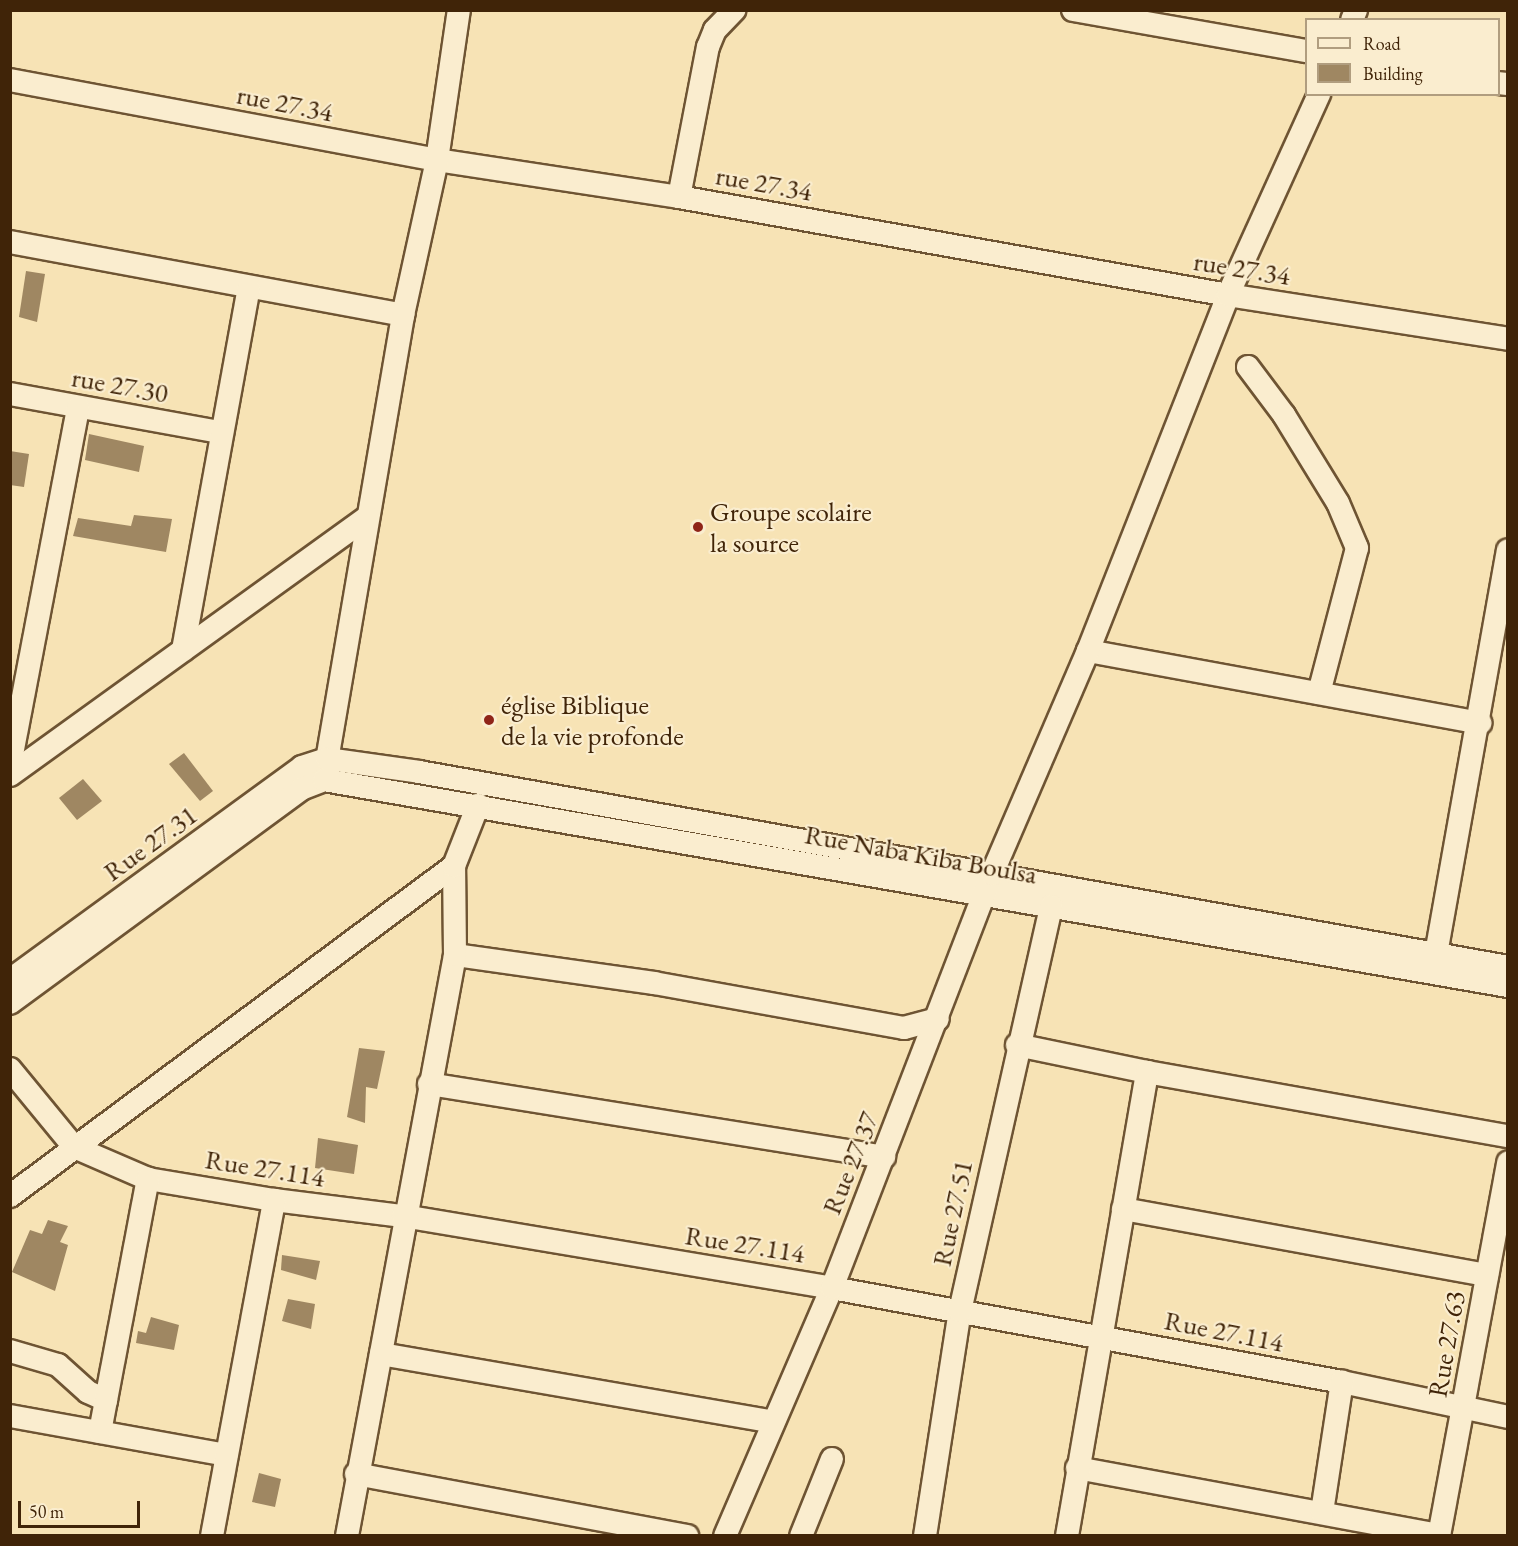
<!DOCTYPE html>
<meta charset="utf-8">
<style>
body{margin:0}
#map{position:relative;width:1518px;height:1546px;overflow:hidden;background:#f7e3b5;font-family:"EB Garamond",serif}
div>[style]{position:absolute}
.building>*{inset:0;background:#9f8762}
.roads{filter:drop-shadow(2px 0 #6e5433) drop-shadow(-2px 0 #6e5433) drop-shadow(0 2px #6e5433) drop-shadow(0 -2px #6e5433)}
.minor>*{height:22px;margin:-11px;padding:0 11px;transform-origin:11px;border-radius:11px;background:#faedcf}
.dots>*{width:16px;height:16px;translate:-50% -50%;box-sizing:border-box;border:3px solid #faedcf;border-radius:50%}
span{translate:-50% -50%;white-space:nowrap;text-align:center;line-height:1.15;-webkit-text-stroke:4.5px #faedcf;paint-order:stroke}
.street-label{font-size:27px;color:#402408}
.poi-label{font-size:27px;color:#402408}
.left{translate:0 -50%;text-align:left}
.frame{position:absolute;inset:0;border:12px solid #402408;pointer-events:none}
.legend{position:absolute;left:1305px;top:18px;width:195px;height:78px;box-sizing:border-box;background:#faedcf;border:2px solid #b09d7f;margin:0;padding:8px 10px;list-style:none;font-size:18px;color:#402408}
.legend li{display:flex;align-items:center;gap:12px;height:30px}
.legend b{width:30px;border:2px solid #b09d7f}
.scale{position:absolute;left:18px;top:1501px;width:122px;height:27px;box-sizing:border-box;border:3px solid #402408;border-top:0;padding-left:8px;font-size:18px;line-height:21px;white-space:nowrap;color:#402408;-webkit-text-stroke:4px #faedcf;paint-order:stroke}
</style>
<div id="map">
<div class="building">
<i style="clip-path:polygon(26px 271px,45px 274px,37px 322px,19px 317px)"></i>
<i style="clip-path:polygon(89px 434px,144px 446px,139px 472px,85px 460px)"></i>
<i style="clip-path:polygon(10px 451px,29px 454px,24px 487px,10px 485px)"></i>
<i style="clip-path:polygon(134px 515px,172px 519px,166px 552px,73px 536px,78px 518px,131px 526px)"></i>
<i style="clip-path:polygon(184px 753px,213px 791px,200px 801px,169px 764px)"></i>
<i style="clip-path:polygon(83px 779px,102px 801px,77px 820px,59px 798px)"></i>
<i style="clip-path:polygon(359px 1048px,385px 1051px,377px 1089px,366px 1087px,365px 1123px,347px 1117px)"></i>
<i style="clip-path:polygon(318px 1138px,358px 1145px,354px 1174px,315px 1168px)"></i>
<i style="clip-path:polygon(48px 1220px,68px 1226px,60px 1242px,68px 1245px,55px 1291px,12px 1272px,30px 1230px,42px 1234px)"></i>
<i style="clip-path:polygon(282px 1255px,320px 1261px,316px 1280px,281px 1270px)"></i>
<i style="clip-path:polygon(288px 1299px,315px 1304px,311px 1329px,282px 1321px)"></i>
<i style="clip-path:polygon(151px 1317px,179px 1325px,174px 1350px,136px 1343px,138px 1331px,146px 1333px)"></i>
<i style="clip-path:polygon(259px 1473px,281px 1479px,275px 1507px,252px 1502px)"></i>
</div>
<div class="roads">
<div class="minor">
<i style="left:1073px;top:10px;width:237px;rotate:10deg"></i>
<i style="left:1352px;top:20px;width:11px;rotate:-68deg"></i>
<i style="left:10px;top:80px;width:434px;rotate:10.6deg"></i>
<i style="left:437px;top:160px;width:245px;rotate:8.7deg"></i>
<i style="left:679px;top:197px;width:558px;rotate:10.12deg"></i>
<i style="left:1228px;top:295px;width:283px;rotate:8.9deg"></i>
<i style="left:1498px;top:83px;width:10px;rotate:6deg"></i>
<i style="left:679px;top:197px;width:153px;rotate:-79.1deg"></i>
<i style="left:708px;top:47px;width:18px;rotate:-68deg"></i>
<i style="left:715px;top:30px;width:28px;rotate:-46deg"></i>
<i style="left:10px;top:242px;width:400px;rotate:10.5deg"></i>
<i style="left:1248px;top:367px;width:60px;rotate:53.1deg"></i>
<i style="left:1284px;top:415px;width:103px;rotate:58.5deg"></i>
<i style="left:1338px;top:503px;width:49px;rotate:67.1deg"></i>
<i style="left:1357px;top:548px;width:150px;rotate:104.7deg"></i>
<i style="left:10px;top:394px;width:213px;rotate:10.3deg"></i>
<i style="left:183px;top:650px;width:368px;rotate:-79.7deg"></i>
<i style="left:1088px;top:651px;width:399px;rotate:10.4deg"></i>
<i style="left:10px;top:765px;width:364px;rotate:-79.2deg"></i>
<i style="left:325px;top:772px;width:464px;rotate:-80.3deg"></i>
<i style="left:403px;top:315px;width:159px;rotate:-77.6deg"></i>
<i style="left:437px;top:160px;width:152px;rotate:-81.7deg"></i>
<i style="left:10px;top:775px;width:441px;rotate:-35.8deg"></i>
<i style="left:1436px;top:954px;width:410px;rotate:-79.9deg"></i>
<i style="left:455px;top:955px;width:201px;rotate:8deg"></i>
<i style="left:654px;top:983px;width:254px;rotate:10.2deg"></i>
<i style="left:904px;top:1028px;width:35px;rotate:-15deg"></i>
<i style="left:10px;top:980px;width:361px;rotate:-36.1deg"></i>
<i style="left:302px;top:767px;width:26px;rotate:-18deg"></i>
<i style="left:327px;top:759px;width:93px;rotate:8deg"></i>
<i style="left:419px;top:772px;width:1106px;rotate:10.15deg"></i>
<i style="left:10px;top:1003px;width:361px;rotate:-36.3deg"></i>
<i style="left:301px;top:789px;width:25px;rotate:-21deg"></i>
<i style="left:324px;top:780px;width:1202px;rotate:9.87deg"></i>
<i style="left:1017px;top:1045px;width:133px;rotate:11.7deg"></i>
<i style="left:1147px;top:1072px;width:367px;rotate:10.1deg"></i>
<i style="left:10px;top:1069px;width:101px;rotate:50.6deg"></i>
<i style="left:74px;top:1147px;width:81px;rotate:23.4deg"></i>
<i style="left:148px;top:1179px;width:128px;rotate:9.5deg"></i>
<i style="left:274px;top:1200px;width:130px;rotate:7.1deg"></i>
<i style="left:403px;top:1216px;width:435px;rotate:9.5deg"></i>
<i style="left:832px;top:1288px;width:519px;rotate:10.44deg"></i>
<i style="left:1342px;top:1382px;width:170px;rotate:11.9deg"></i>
<i style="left:429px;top:1084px;width:461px;rotate:9.1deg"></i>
<i style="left:10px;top:1196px;width:553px;rotate:-36.62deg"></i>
<i style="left:1123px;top:1209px;width:370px;rotate:10.3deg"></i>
<i style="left:10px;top:1351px;width:50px;rotate:16.3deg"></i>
<i style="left:58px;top:1365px;width:40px;rotate:42deg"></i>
<i style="left:88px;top:1392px;width:20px;rotate:24deg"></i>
<i style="left:381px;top:1354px;width:398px;rotate:9.8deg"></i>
<i style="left:10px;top:1416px;width:220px;rotate:10.2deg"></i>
<i style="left:100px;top:1432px;width:258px;rotate:-79.3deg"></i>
<i style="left:1077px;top:1468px;width:368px;rotate:10.5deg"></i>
<i style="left:356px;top:1474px;width:337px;rotate:10.6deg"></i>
<i style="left:1322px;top:1512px;width:132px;rotate:-81.3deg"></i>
<i style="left:212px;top:1536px;width:342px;rotate:-79.5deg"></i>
<i style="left:347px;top:1536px;width:591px;rotate:-79.47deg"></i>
<i style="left:455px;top:955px;width:89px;rotate:-90.6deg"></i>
<i style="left:454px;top:866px;width:66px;rotate:-68.5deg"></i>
<i style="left:725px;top:1536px;width:270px;rotate:-66.7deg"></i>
<i style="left:832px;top:1288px;width:444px;rotate:-68.9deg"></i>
<i style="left:992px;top:874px;width:243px;rotate:-66.7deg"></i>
<i style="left:1088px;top:651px;width:383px;rotate:-68.5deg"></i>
<i style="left:1228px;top:295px;width:221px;rotate:-65.6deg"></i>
<i style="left:801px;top:1536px;width:83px;rotate:-68.1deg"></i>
<i style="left:925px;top:1536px;width:228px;rotate:-81.2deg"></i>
<i style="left:960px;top:1311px;width:415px;rotate:-77.3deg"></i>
<i style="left:1067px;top:1536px;width:471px;rotate:-80.2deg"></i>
<i style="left:1439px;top:1536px;width:380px;rotate:-79.5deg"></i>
</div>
</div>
<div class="dots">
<i style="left:698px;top:527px;background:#8f2418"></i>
<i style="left:489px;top:720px;background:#8f2418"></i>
</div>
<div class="street-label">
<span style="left:285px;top:103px;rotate:11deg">rue 27.34</span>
<span style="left:764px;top:183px;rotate:10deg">rue 27.34</span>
<span style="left:1242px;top:268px;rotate:9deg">rue 27.34</span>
<span style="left:120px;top:385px;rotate:10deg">rue 27.30</span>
<span style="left:150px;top:843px;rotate:-36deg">Rue 27.31</span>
<span style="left:921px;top:854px;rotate:10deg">Rue Naba Kiba Boulsa</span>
<span style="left:850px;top:1163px;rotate:-68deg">Rue 27.37</span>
<span style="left:265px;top:1168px;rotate:9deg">Rue 27.114</span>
<span style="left:952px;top:1213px;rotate:-78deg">Rue 27.51</span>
<span style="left:745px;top:1244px;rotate:9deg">Rue 27.114</span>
<span style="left:1224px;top:1331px;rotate:11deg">Rue 27.114</span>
<span style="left:1446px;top:1344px;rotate:-80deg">Rue 27.63</span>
</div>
<div class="poi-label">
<span class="left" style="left:710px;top:527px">Groupe scolaire<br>la source</span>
<span class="left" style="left:501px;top:720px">église Biblique<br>de la vie profonde</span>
</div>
<div class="frame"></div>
<ul class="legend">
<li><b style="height:8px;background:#faedcf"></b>Road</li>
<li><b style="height:16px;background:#9f8762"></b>Building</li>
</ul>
<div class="scale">50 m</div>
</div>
